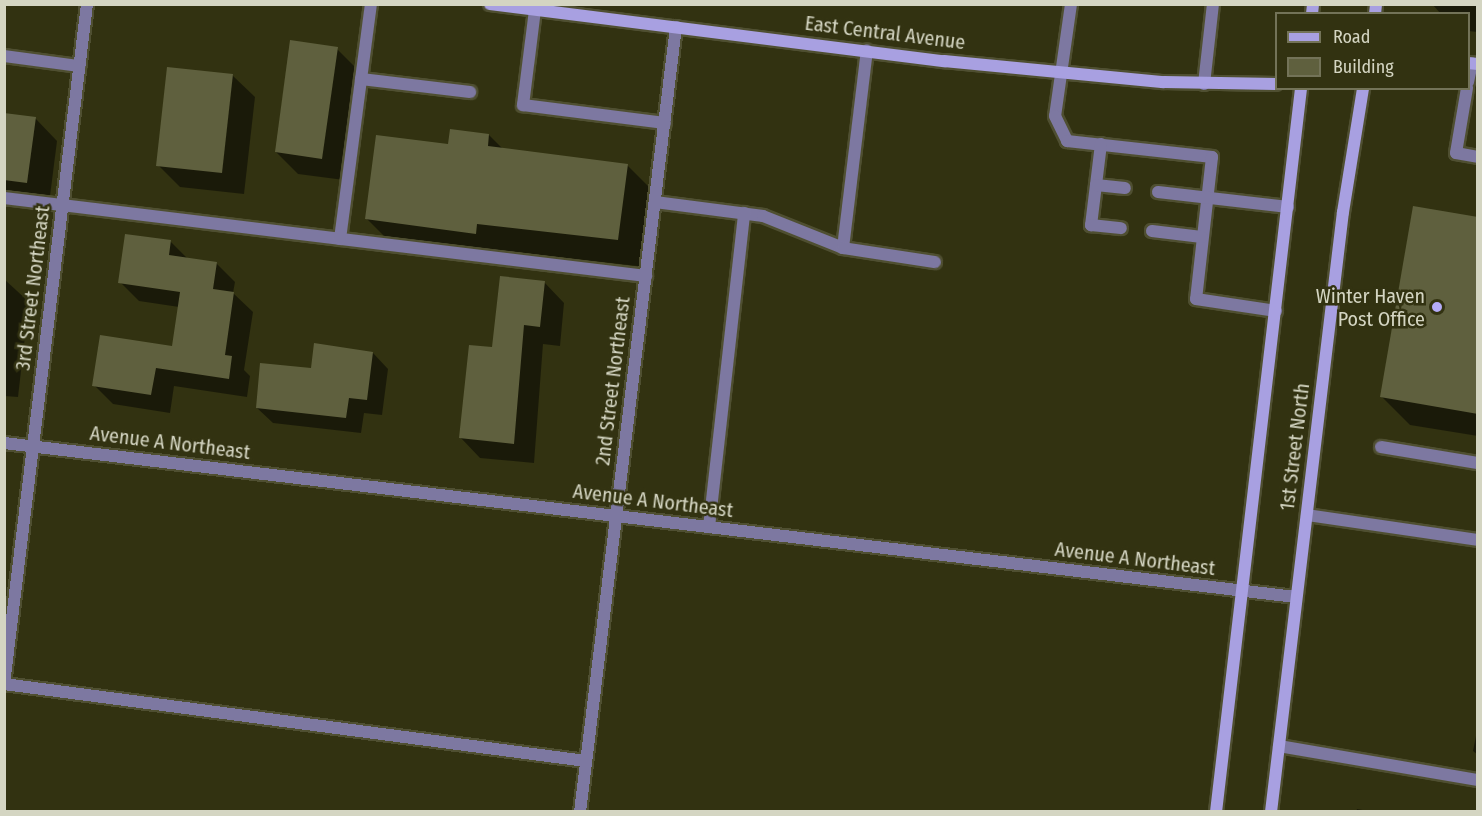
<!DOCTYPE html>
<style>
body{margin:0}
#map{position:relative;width:1482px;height:816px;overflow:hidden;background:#323211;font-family:"Fira Sans Condensed",sans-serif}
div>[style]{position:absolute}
.shadow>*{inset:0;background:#0007}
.building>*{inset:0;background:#5f603e}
.roads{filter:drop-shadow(2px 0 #4f4f31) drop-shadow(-2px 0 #4f4f31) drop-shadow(0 2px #4f4f31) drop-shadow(0 -2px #4f4f31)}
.lane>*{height:12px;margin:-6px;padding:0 6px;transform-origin:6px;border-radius:6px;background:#7d78a1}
.street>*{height:12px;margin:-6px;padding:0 6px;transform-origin:6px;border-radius:6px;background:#7d78a1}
.secondary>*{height:12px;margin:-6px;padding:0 6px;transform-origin:6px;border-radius:6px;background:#a8a0e1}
.dots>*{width:16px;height:16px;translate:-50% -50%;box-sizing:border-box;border:3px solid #323211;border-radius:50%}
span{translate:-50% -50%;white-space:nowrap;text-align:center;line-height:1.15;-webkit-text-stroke:5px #323211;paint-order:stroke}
.street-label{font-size:20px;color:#d4d5c2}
.poi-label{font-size:20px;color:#d4d5c2}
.right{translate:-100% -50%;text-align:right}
.frame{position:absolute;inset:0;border:6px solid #d4d5c2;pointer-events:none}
.legend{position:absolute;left:1275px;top:12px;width:195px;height:78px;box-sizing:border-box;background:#323211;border:2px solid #737358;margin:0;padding:8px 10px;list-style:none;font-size:18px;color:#d4d5c2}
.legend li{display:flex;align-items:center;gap:12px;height:30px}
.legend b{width:30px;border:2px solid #737358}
</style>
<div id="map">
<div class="shadow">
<i style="clip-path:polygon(1432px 4px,1478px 4px,1478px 32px,1468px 31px,1468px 14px,1441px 14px)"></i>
<i style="clip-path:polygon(337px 49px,359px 71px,344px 180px,298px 174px,276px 152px)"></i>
<i style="clip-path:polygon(232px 75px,255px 97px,244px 194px,180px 187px,158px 165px)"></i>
<i style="clip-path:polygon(4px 114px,35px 118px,57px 141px,49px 204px,4px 198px)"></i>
<i style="clip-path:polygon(489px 135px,503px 149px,627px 165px,655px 193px,646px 267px,505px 251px,503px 261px,395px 247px,367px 219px,450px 146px)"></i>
<i style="clip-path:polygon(1478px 218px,1478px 436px,1410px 425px,1382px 397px)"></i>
<i style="clip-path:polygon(170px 241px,188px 259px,216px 263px,235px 282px,233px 293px,253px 312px,244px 370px,250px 376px,247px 397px,174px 386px,170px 413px,113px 404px,94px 385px,173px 348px,179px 307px,139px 301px,120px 282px)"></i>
<i style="clip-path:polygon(4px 279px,29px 302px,18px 397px,4px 396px)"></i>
<i style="clip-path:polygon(544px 282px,564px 303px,560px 346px,543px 344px,534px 463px,480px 458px,460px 437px,493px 349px)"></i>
<i style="clip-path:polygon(373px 353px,388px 369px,382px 415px,364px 413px,361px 433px,273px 423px,257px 408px)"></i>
<i style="clip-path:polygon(1478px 726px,1478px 755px,1473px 751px)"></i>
<i style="clip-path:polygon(1357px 809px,1374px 812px,1356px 812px)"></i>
</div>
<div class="building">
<i style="clip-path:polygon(290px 40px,338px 47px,322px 159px,275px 152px)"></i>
<i style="clip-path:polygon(167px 67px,233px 74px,222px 173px,156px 166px)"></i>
<i style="clip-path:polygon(4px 113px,36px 117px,27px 183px,4px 180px)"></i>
<i style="clip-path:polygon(450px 129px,489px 134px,488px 146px,628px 164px,618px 240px,477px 224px,476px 234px,365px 219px,376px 135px,448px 144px)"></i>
<i style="clip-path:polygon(1413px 206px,1478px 217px,1478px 414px,1380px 397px)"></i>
<i style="clip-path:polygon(125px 234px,171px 240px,169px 255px,217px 262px,213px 289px,234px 292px,225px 355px,232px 356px,229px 379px,156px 368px,151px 395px,92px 386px,100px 335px,172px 346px,180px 292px,118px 283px)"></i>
<i style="clip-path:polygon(500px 276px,545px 281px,540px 327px,524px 325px,514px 444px,459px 438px,469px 345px,492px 347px)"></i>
<i style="clip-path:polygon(314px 343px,373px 352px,367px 400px,349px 398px,346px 418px,256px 408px,260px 363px,311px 368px)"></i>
</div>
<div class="roads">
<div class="lane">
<i style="left:1071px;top:4px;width:113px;rotate:98.1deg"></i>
<i style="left:1055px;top:116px;width:28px;rotate:64deg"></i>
<i style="left:1067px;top:141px;width:146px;rotate:6.3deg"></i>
<i style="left:1212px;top:157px;width:143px;rotate:96.4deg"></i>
<i style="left:1196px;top:299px;width:81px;rotate:8.5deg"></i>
<i style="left:535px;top:10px;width:96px;rotate:97.2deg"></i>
<i style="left:523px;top:105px;width:143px;rotate:7.2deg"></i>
<i style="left:4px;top:56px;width:76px;rotate:7.6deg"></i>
<i style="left:361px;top:79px;width:110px;rotate:6.8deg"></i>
<i style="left:1468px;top:82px;width:19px;rotate:-78deg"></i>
<i style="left:1204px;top:84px;width:81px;rotate:-83.6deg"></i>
<i style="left:1467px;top:88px;width:66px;rotate:99.6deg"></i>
<i style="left:1456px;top:153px;width:22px;rotate:10deg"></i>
<i style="left:1101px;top:144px;width:82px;rotate:97deg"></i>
<i style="left:1091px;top:225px;width:30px;rotate:6deg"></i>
<i style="left:1096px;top:185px;width:29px;rotate:6deg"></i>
<i style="left:1158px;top:192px;width:131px;rotate:6.6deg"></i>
<i style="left:4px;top:198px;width:647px;rotate:6.93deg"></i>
<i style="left:655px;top:202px;width:109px;rotate:7.4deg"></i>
<i style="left:763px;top:216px;width:86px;rotate:21.8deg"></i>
<i style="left:843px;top:248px;width:199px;rotate:-83.1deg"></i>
<i style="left:1152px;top:231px;width:50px;rotate:6.8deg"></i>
<i style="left:340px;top:239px;width:237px;rotate:-82.5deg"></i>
<i style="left:843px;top:248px;width:93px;rotate:8.7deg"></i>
<i style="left:1381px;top:447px;width:98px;rotate:9.4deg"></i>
<i style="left:709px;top:527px;width:316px;rotate:-83.6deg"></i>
<i style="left:4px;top:684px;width:587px;rotate:7.54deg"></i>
<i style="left:1279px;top:746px;width:202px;rotate:9.7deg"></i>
</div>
<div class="street">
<i style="left:4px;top:443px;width:1301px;rotate:6.8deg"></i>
<i style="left:1307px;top:515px;width:173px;rotate:8.3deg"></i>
<i style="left:4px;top:684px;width:685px;rotate:-83.04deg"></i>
<i style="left:580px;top:812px;width:791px;rotate:-83.03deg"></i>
</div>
<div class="secondary">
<i style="left:490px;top:4px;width:458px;rotate:7.2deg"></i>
<i style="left:944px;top:61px;width:221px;rotate:5.5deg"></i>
<i style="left:1164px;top:82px;width:112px;rotate:1deg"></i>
<i style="left:1312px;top:14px;width:10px;rotate:-84deg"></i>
<i style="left:1375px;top:14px;width:10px;rotate:-84deg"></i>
<i style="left:1468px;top:63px;width:10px;rotate:6deg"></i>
<i style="left:1216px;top:812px;width:729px;rotate:-83.3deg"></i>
<i style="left:1271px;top:812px;width:604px;rotate:-83.16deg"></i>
<i style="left:1343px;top:212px;width:126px;rotate:-80.8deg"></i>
</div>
</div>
<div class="dots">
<i style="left:1437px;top:307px;background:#b5acf8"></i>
</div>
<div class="street-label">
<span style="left:885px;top:33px;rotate:7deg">East Central Avenue</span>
<span style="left:33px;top:288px;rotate:-83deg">3rd Street Northeast</span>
<span style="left:613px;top:381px;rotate:-83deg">2nd Street Northeast</span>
<span style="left:170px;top:443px;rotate:7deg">Avenue A Northeast</span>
<span style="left:1295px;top:447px;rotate:-83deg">1st Street North</span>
<span style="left:653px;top:501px;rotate:7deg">Avenue A Northeast</span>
<span style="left:1135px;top:559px;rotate:7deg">Avenue A Northeast</span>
</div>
<div class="poi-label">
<span class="right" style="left:1425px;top:308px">Winter Haven<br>Post Office</span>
</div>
<div class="frame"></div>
<ul class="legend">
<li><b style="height:8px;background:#a8a0e1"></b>Road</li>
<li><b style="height:16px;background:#5f603e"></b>Building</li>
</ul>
</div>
